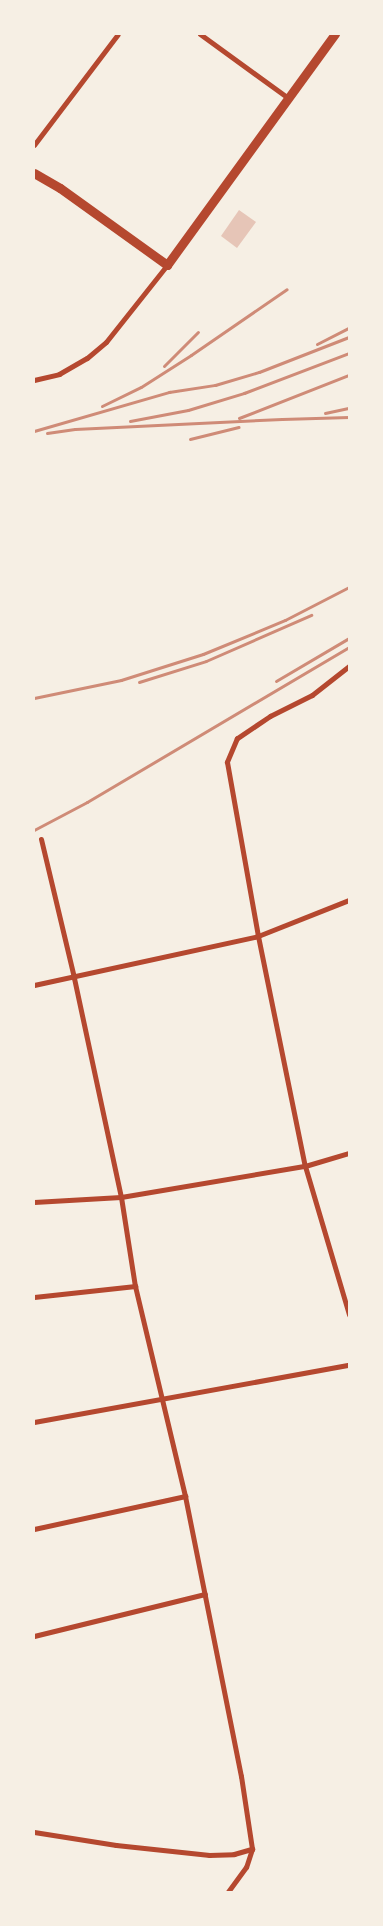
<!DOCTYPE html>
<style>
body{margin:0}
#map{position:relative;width:383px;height:1926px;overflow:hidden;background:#f6efe4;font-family:"PT Sans",sans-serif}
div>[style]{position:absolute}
.building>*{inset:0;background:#e6c5b7}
.minor>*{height:5px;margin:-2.5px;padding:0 2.5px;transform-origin:2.5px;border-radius:2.5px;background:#b5482f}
.secondary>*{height:9px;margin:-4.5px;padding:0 4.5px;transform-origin:4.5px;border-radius:4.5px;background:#b5482f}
.rail>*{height:3px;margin:-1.5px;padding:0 1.5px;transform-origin:1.5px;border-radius:1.5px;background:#cf8b77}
span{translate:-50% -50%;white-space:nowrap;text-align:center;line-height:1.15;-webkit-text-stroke:5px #f6efe4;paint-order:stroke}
.frame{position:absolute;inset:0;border:35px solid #f6efe4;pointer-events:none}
</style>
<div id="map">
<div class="building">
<i style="clip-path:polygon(239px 210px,256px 222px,237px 248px,221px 236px)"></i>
</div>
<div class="minor">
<i style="left:200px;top:34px;width:109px;rotate:36deg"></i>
<i style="left:34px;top:145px;width:139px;rotate:-52.9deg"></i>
<i style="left:34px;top:380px;width:26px;rotate:-13deg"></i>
<i style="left:59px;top:374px;width:32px;rotate:-30deg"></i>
<i style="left:87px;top:358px;width:25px;rotate:-40deg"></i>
<i style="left:106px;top:342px;width:98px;rotate:-51.6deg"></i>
<i style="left:349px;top:666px;width:47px;rotate:141.9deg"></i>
<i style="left:312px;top:695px;width:47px;rotate:153.4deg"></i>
<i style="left:270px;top:716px;width:40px;rotate:146deg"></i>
<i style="left:237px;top:738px;width:26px;rotate:113deg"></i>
<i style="left:227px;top:762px;width:177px;rotate:79.9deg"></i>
<i style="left:258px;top:936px;width:235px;rotate:78.5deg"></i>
<i style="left:305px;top:1166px;width:155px;rotate:73.5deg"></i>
<i style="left:41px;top:839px;width:143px;rotate:76.6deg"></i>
<i style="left:74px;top:978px;width:224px;rotate:77.9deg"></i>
<i style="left:121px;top:1197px;width:90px;rotate:81.1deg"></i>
<i style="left:135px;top:1286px;width:216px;rotate:76.6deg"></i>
<i style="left:185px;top:1496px;width:286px;rotate:78.7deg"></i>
<i style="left:241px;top:1776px;width:74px;rotate:81.4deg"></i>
<i style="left:252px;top:1849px;width:19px;rotate:108deg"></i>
<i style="left:246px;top:1867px;width:31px;rotate:126deg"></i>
<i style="left:34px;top:985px;width:229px;rotate:-12.3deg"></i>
<i style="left:258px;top:936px;width:98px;rotate:-21.6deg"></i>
<i style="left:34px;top:1202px;width:87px;rotate:-3.3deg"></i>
<i style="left:121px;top:1197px;width:187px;rotate:-9.6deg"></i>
<i style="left:305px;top:1166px;width:46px;rotate:-16.5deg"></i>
<i style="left:34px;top:1297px;width:102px;rotate:-6.2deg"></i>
<i style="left:34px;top:1422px;width:320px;rotate:-10.3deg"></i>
<i style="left:34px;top:1529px;width:155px;rotate:-12.3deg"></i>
<i style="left:34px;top:1636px;width:176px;rotate:-13.8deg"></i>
<i style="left:34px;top:1832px;width:83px;rotate:9deg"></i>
<i style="left:116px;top:1845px;width:94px;rotate:6.1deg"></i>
<i style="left:209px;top:1855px;width:25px;rotate:-2deg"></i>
<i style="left:234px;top:1854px;width:19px;rotate:-16deg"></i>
</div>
<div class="secondary">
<i style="left:34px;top:173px;width:30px;rotate:30deg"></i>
<i style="left:60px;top:188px;width:132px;rotate:35.7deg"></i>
<i style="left:167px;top:265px;width:286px;rotate:-54deg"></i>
</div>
<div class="rail">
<i style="left:317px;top:344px;width:36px;rotate:-27deg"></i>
<i style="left:164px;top:366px;width:48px;rotate:-45deg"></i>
<i style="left:102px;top:406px;width:43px;rotate:-26deg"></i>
<i style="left:141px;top:387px;width:59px;rotate:-32.6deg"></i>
<i style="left:191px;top:355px;width:116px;rotate:-34.5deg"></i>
<i style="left:325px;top:413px;width:25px;rotate:-12deg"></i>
<i style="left:239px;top:418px;width:118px;rotate:-21.4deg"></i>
<i style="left:130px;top:421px;width:59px;rotate:-10.7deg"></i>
<i style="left:188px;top:410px;width:59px;rotate:-16.9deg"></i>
<i style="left:244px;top:393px;width:112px;rotate:-20.9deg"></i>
<i style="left:34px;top:431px;width:141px;rotate:-16.1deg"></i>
<i style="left:169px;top:392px;width:47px;rotate:-8.7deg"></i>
<i style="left:215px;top:385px;width:46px;rotate:-16.5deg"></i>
<i style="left:259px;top:372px;width:97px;rotate:-21.3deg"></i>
<i style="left:47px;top:433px;width:28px;rotate:-8deg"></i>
<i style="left:75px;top:429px;width:207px;rotate:-2.8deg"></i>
<i style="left:282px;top:419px;width:67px;rotate:-1.7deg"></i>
<i style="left:190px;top:439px;width:50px;rotate:-13.8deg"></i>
<i style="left:276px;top:681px;width:85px;rotate:-30.5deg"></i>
<i style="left:139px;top:682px;width:70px;rotate:-17.4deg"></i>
<i style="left:206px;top:661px;width:115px;rotate:-23.7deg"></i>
<i style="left:34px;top:698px;width:89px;rotate:-11.7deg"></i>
<i style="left:121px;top:680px;width:86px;rotate:-17.6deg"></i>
<i style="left:203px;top:654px;width:89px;rotate:-22.5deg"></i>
<i style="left:285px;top:620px;width:72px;rotate:-27.3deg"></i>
<i style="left:34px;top:830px;width:60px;rotate:-27.8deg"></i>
<i style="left:87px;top:802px;width:304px;rotate:-30.6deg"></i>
</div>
<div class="frame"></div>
</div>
